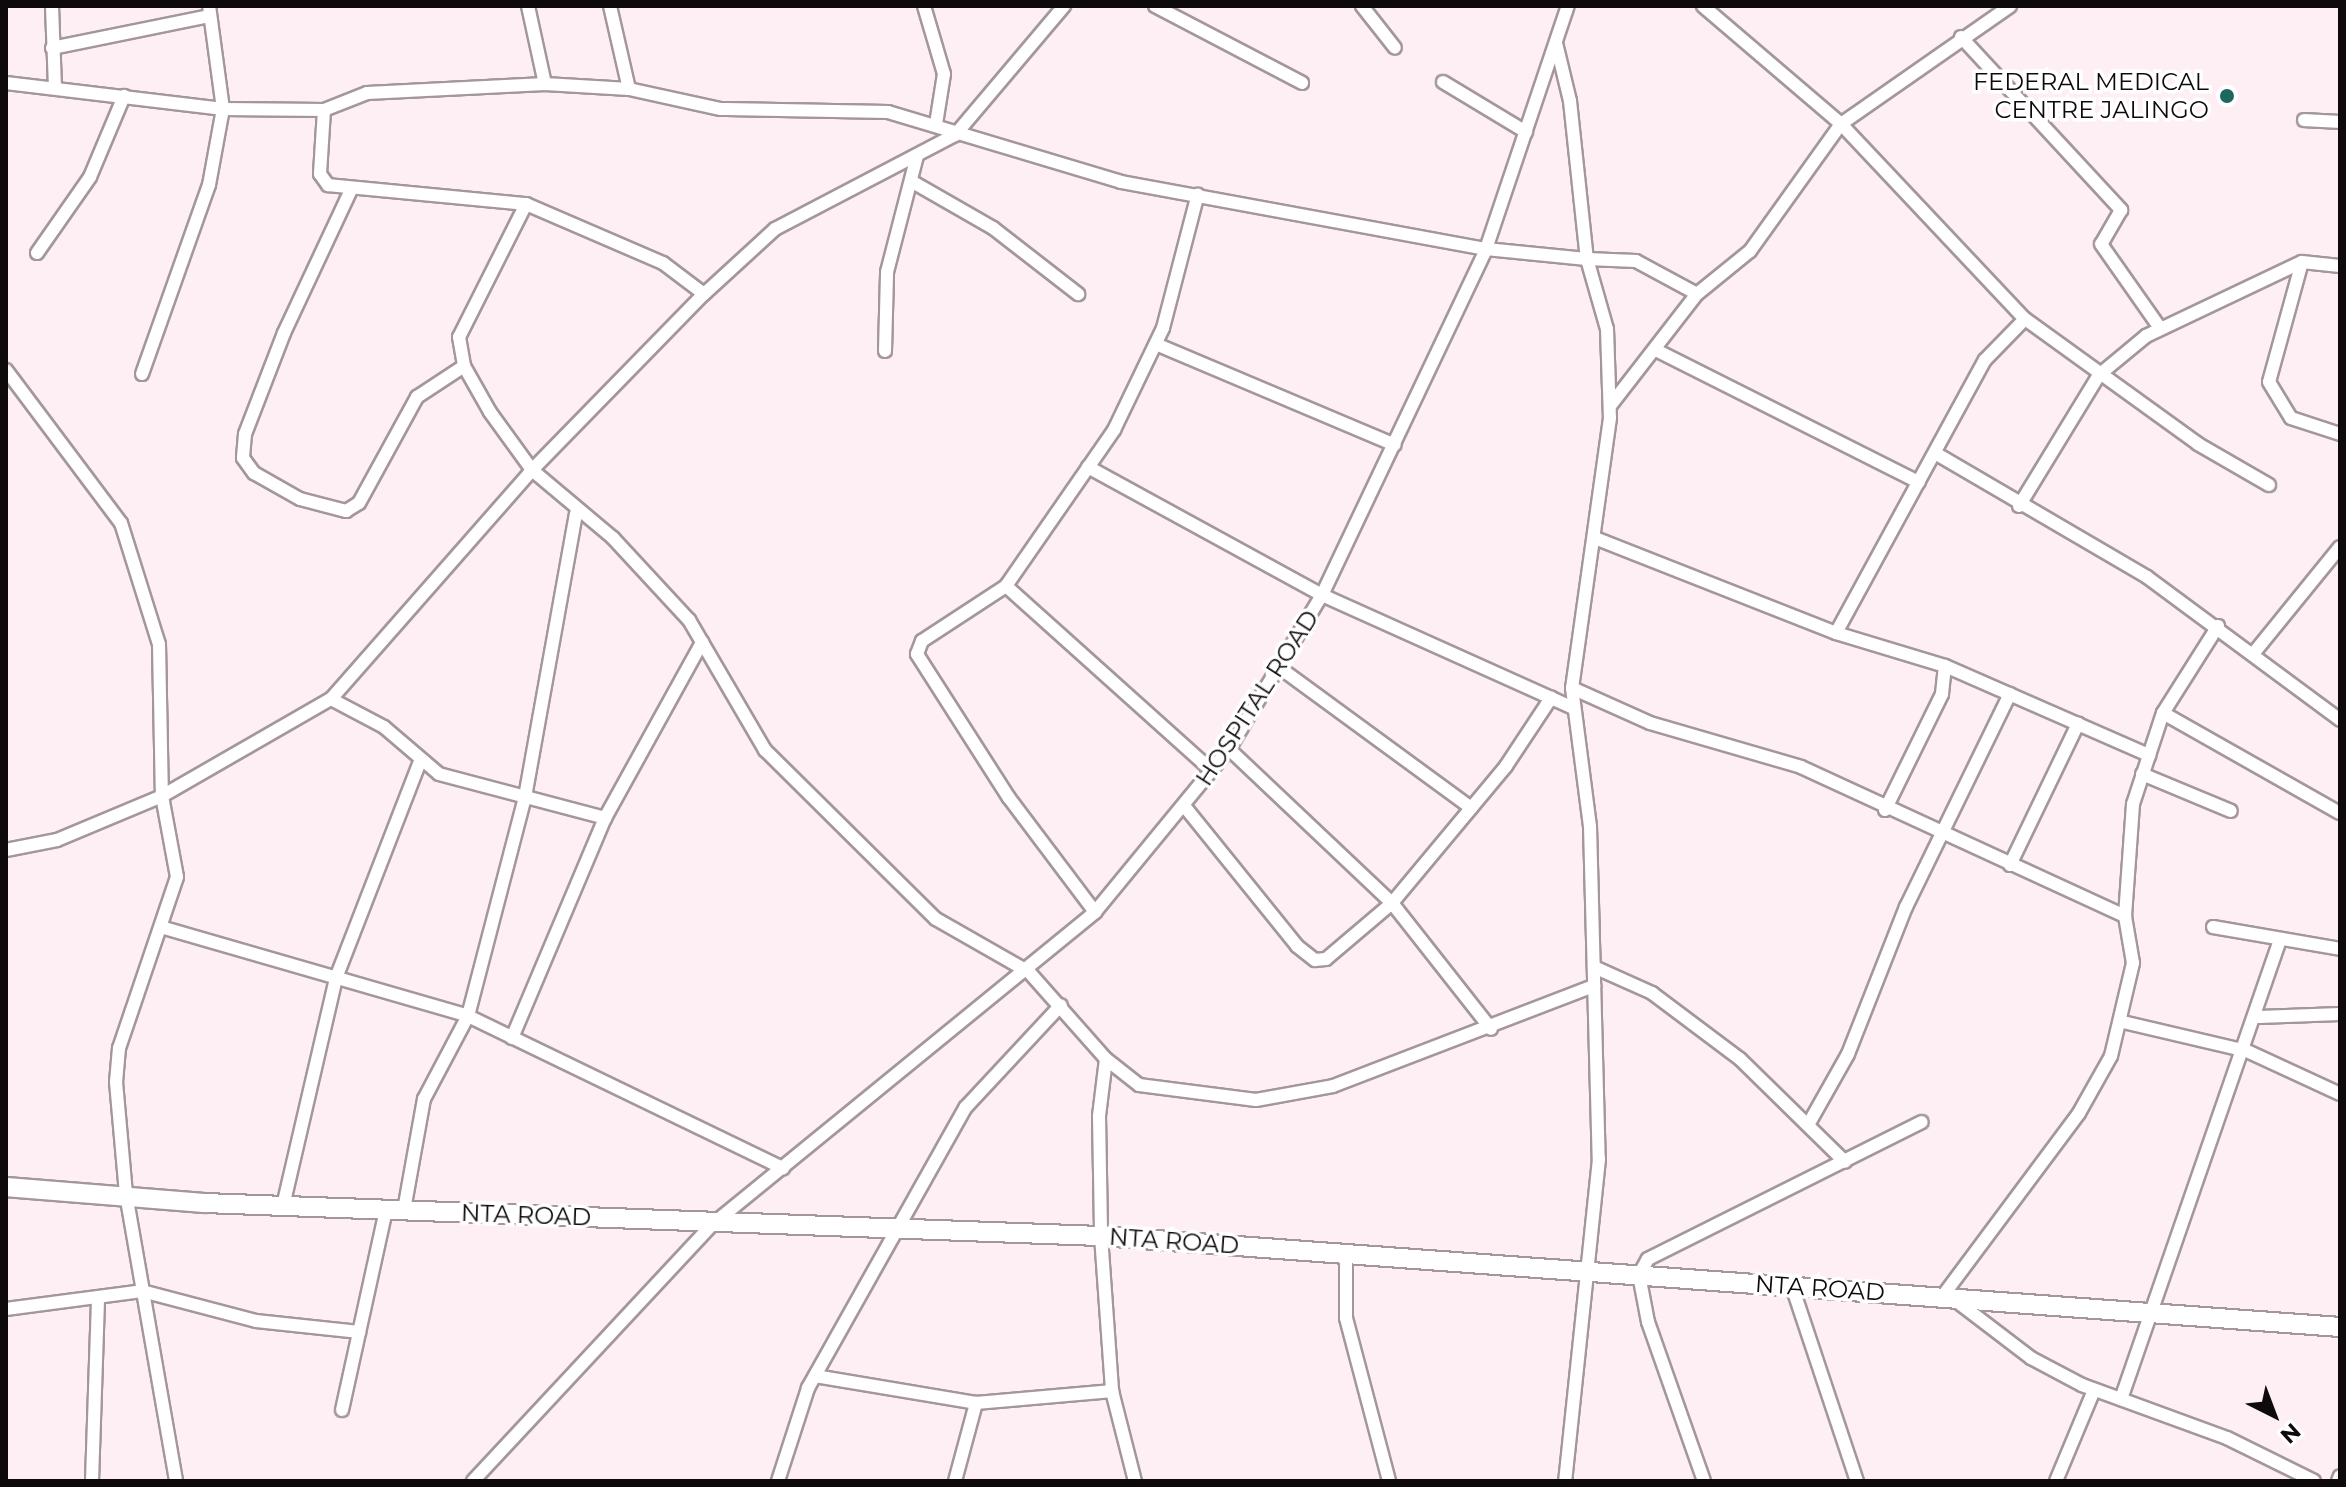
<!DOCTYPE html>
<style>
body{margin:0}
#map{position:relative;width:2346px;height:1487px;overflow:hidden;background:#fdeff3;font-family:Montserrat,sans-serif}
div>[style]{position:absolute}
.roads{filter:drop-shadow(2px 0 #a4979b) drop-shadow(-2px 0 #a4979b) drop-shadow(0 2px #a4979b) drop-shadow(0 -2px #a4979b)}
.street>*{height:12px;margin:-6px;padding:0 6px;transform-origin:6px;border-radius:6px;background:#fff}
.secondary>*{height:18px;margin:-9px;padding:0 9px;transform-origin:9px;border-radius:9px;background:#fff}
.dots>*{width:22px;height:22px;translate:-50% -50%;box-sizing:border-box;border:4px solid #fff;border-radius:50%}
span{translate:-50% -50%;white-space:nowrap;text-align:center;line-height:1.15;-webkit-text-stroke:7px #fff;paint-order:stroke}
.poi-label{font-size:24px;color:#0e0a0c}
.right{translate:-100% -50%;text-align:right}
.street-label{font-size:24px;color:#0e0a0c}
.frame{position:absolute;inset:0;border:8px solid #0e0a0c;pointer-events:none}
.north{position:absolute;left:2234px;top:1375px;width:80px;height:80px;-webkit-text-stroke:6px #fff;paint-order:stroke;rotate:138deg;font-size:22px;font-weight:700;line-height:32px;text-align:center;color:#0e0a0c}
.north::after{content:'';display:block;margin:auto;width:28px;height:36px;background:#0e0a0c;clip-path:polygon(50% 0,100% 100%,50% 72%,0 100%)}
</style>
<div id="map">
<div class="roads">
<div class="street">
<i style="left:52px;top:6px;width:81px;rotate:87.9deg"></i>
<i style="left:528px;top:6px;width:80px;rotate:77.7deg"></i>
<i style="left:610px;top:6px;width:85px;rotate:77.1deg"></i>
<i style="left:924px;top:6px;width:71px;rotate:73.6deg"></i>
<i style="left:944px;top:74px;width:51px;rotate:99.1deg"></i>
<i style="left:1155px;top:6px;width:166px;rotate:27.6deg"></i>
<i style="left:1362px;top:6px;width:53px;rotate:51.8deg"></i>
<i style="left:1703px;top:6px;width:182px;rotate:40.5deg"></i>
<i style="left:1841px;top:124px;width:268px;rotate:46.7deg"></i>
<i style="left:2025px;top:319px;width:213px;rotate:35.8deg"></i>
<i style="left:2198px;top:444px;width:82px;rotate:30deg"></i>
<i style="left:1961px;top:37px;width:236px;rotate:47.2deg"></i>
<i style="left:2121px;top:210px;width:39px;rotate:120deg"></i>
<i style="left:2101px;top:244px;width:103px;rotate:54.9deg"></i>
<i style="left:1556px;top:43px;width:60px;rotate:76.4deg"></i>
<i style="left:1570px;top:101px;width:159px;rotate:83.9deg"></i>
<i style="left:1587px;top:259px;width:49px;rotate:2.3deg"></i>
<i style="left:1636px;top:261px;width:69px;rotate:28.4deg"></i>
<i style="left:52px;top:48px;width:160px;rotate:-11.5deg"></i>
<i style="left:1443px;top:82px;width:97px;rotate:31.1deg"></i>
<i style="left:6px;top:83px;width:219px;rotate:6.8deg"></i>
<i style="left:223px;top:109px;width:101px;rotate:0.6deg"></i>
<i style="left:324px;top:110px;width:46px;rotate:-21.6deg"></i>
<i style="left:367px;top:93px;width:178px;rotate:-2.9deg"></i>
<i style="left:545px;top:84px;width:84px;rotate:3.4deg"></i>
<i style="left:629px;top:89px;width:94px;rotate:12.3deg"></i>
<i style="left:721px;top:109px;width:167px;rotate:1deg"></i>
<i style="left:888px;top:112px;width:243px;rotate:16.7deg"></i>
<i style="left:1121px;top:182px;width:371px;rotate:10.4deg"></i>
<i style="left:1486px;top:249px;width:101px;rotate:5.7deg"></i>
<i style="left:1587px;top:259px;width:73px;rotate:74.1deg"></i>
<i style="left:1607px;top:329px;width:89px;rotate:88.1deg"></i>
<i style="left:1610px;top:418px;width:273px;rotate:98deg"></i>
<i style="left:1572px;top:688px;width:139px;rotate:82.6deg"></i>
<i style="left:1590px;top:826px;width:333px;rotate:88.5deg"></i>
<i style="left:1599px;top:1159px;width:324px;rotate:96deg"></i>
<i style="left:324px;top:110px;width:64px;rotate:93.6deg"></i>
<i style="left:320px;top:174px;width:14px;rotate:54deg"></i>
<i style="left:328px;top:185px;width:199px;rotate:5.5deg"></i>
<i style="left:526px;top:204px;width:149px;rotate:23.3deg"></i>
<i style="left:663px;top:263px;width:51px;rotate:37.1deg"></i>
<i style="left:2304px;top:120px;width:36px;rotate:3deg"></i>
<i style="left:911px;top:181px;width:95px;rotate:29.8deg"></i>
<i style="left:993px;top:228px;width:108px;rotate:37.8deg"></i>
<i style="left:350px;top:192px;width:156px;rotate:115.1deg"></i>
<i style="left:284px;top:333px;width:108px;rotate:111.1deg"></i>
<i style="left:245px;top:434px;width:24px;rotate:95deg"></i>
<i style="left:243px;top:458px;width:19px;rotate:54deg"></i>
<i style="left:254px;top:473px;width:53px;rotate:29.5deg"></i>
<i style="left:300px;top:499px;width:48px;rotate:14.6deg"></i>
<i style="left:346px;top:511px;width:15px;rotate:-32deg"></i>
<i style="left:359px;top:503px;width:121px;rotate:-61.3deg"></i>
<i style="left:417px;top:397px;width:56px;rotate:-33.4deg"></i>
<i style="left:526px;top:204px;width:149px;rotate:116.7deg"></i>
<i style="left:459px;top:337px;width:29px;rotate:80deg"></i>
<i style="left:464px;top:366px;width:53px;rotate:60.5deg"></i>
<i style="left:490px;top:412px;width:72px;rotate:54.1deg"></i>
<i style="left:532px;top:470px;width:106px;rotate:40deg"></i>
<i style="left:613px;top:538px;width:112px;rotate:47.2deg"></i>
<i style="left:689px;top:620px;width:151px;rotate:59.7deg"></i>
<i style="left:765px;top:750px;width:240px;rotate:44.7deg"></i>
<i style="left:936px;top:919px;width:107px;rotate:29.7deg"></i>
<i style="left:1029px;top:972px;width:116px;rotate:48.5deg"></i>
<i style="left:1106px;top:1059px;width:42px;rotate:38.2deg"></i>
<i style="left:1139px;top:1085px;width:118px;rotate:7.3deg"></i>
<i style="left:1256px;top:1100px;width:78px;rotate:-10.3deg"></i>
<i style="left:1333px;top:1086px;width:280px;rotate:-21deg"></i>
<i style="left:37px;top:253px;width:93px;rotate:-55.1deg"></i>
<i style="left:90px;top:177px;width:88px;rotate:-67.2deg"></i>
<i style="left:2302px;top:262px;width:124px;rotate:105.4deg"></i>
<i style="left:2269px;top:382px;width:42px;rotate:58.6deg"></i>
<i style="left:2291px;top:418px;width:52px;rotate:18.1deg"></i>
<i style="left:1156px;top:344px;width:259px;rotate:22.9deg"></i>
<i style="left:1656px;top:350px;width:294px;rotate:26.7deg"></i>
<i style="left:885px;top:351px;width:79px;rotate:-88.5deg"></i>
<i style="left:887px;top:272px;width:120px;rotate:-75.5deg"></i>
<i style="left:6px;top:370px;width:191px;rotate:53.1deg"></i>
<i style="left:121px;top:523px;width:127px;rotate:72.6deg"></i>
<i style="left:159px;top:644px;width:152px;rotate:88.9deg"></i>
<i style="left:162px;top:796px;width:82px;rotate:79.5deg"></i>
<i style="left:177px;top:877px;width:181px;rotate:108.7deg"></i>
<i style="left:119px;top:1048px;width:34px;rotate:95deg"></i>
<i style="left:116px;top:1082px;width:112px;rotate:84.9deg"></i>
<i style="left:126px;top:1194px;width:291px;rotate:80.1deg"></i>
<i style="left:142px;top:374px;width:201px;rotate:-70.5deg"></i>
<i style="left:209px;top:185px;width:77px;rotate:-79.6deg"></i>
<i style="left:223px;top:109px;width:104px;rotate:-97.7deg"></i>
<i style="left:1610px;top:406px;width:142px;rotate:-52.2deg"></i>
<i style="left:1697px;top:294px;width:68px;rotate:-39.1deg"></i>
<i style="left:1750px;top:251px;width:156px;rotate:-54.4deg"></i>
<i style="left:1841px;top:124px;width:206px;rotate:-34.9deg"></i>
<i style="left:1935px;top:453px;width:246px;rotate:30.3deg"></i>
<i style="left:2147px;top:577px;width:240px;rotate:36.5deg"></i>
<i style="left:1088px;top:467px;width:267px;rotate:28.7deg"></i>
<i style="left:1322px;top:595px;width:275px;rotate:24.2deg"></i>
<i style="left:2019px;top:506px;width:153px;rotate:-58.6deg"></i>
<i style="left:2099px;top:375px;width:61px;rotate:-39.7deg"></i>
<i style="left:2146px;top:336px;width:173px;rotate:-25.4deg"></i>
<i style="left:2302px;top:262px;width:38px;rotate:6deg"></i>
<i style="left:1595px;top:538px;width:259px;rotate:21.5deg"></i>
<i style="left:1836px;top:633px;width:114px;rotate:16.8deg"></i>
<i style="left:1945px;top:666px;width:223px;rotate:23.6deg"></i>
<i style="left:1006px;top:586px;width:277px;rotate:41.9deg"></i>
<i style="left:1836px;top:633px;width:311px;rotate:-61.4deg"></i>
<i style="left:1985px;top:360px;width:57px;rotate:-45.7deg"></i>
<i style="left:2253px;top:654px;width:138px;rotate:-50.9deg"></i>
<i style="left:1280px;top:668px;width:237px;rotate:36.2deg"></i>
<i style="left:1572px;top:688px;width:85px;rotate:24.2deg"></i>
<i style="left:1650px;top:723px;width:157px;rotate:16.2deg"></i>
<i style="left:1801px;top:767px;width:357px;rotate:24.7deg"></i>
<i style="left:331px;top:699px;width:60px;rotate:27.8deg"></i>
<i style="left:384px;top:727px;width:72px;rotate:40.5deg"></i>
<i style="left:439px;top:774px;width:172px;rotate:14.8deg"></i>
<i style="left:2163px;top:713px;width:103px;rotate:-57.7deg"></i>
<i style="left:1229px;top:749px;width:224px;rotate:43.4deg"></i>
<i style="left:1392px;top:903px;width:160px;rotate:51.8deg"></i>
<i style="left:2142px;top:774px;width:96px;rotate:22.6deg"></i>
<i style="left:1185px;top:807px;width:179px;rotate:51.1deg"></i>
<i style="left:1297px;top:946px;width:23px;rotate:38deg"></i>
<i style="left:1315px;top:960px;width:11px;rotate:-5deg"></i>
<i style="left:1326px;top:959px;width:87px;rotate:-40.3deg"></i>
<i style="left:1392px;top:903px;width:178px;rotate:-50.2deg"></i>
<i style="left:1506px;top:766px;width:82px;rotate:-56.5deg"></i>
<i style="left:1885px;top:810px;width:129px;rotate:-63.8deg"></i>
<i style="left:1942px;top:694px;width:28px;rotate:-84deg"></i>
<i style="left:6px;top:850px;width:52px;rotate:-11.1deg"></i>
<i style="left:57px;top:840px;width:114px;rotate:-22.7deg"></i>
<i style="left:162px;top:796px;width:195px;rotate:-29.9deg"></i>
<i style="left:331px;top:699px;width:305px;rotate:-48.7deg"></i>
<i style="left:532px;top:470px;width:246px;rotate:-45.7deg"></i>
<i style="left:704px;top:294px;width:96px;rotate:-42.5deg"></i>
<i style="left:775px;top:229px;width:203px;rotate:-27.6deg"></i>
<i style="left:955px;top:135px;width:169px;rotate:-49.8deg"></i>
<i style="left:2010px;top:865px;width:157px;rotate:-64.3deg"></i>
<i style="left:1095px;top:912px;width:143px;rotate:-127deg"></i>
<i style="left:1009px;top:798px;width:171px;rotate:-122.6deg"></i>
<i style="left:917px;top:654px;width:14px;rotate:-69deg"></i>
<i style="left:922px;top:641px;width:100px;rotate:-33.2deg"></i>
<i style="left:1006px;top:586px;width:190px;rotate:-55.3deg"></i>
<i style="left:1114px;top:430px;width:113px;rotate:-64.3deg"></i>
<i style="left:1163px;top:328px;width:138px;rotate:-75.4deg"></i>
<i style="left:2213px;top:927px;width:129px;rotate:9.8deg"></i>
<i style="left:164px;top:928px;width:316px;rotate:16.1deg"></i>
<i style="left:468px;top:1016px;width:350px;rotate:25.8deg"></i>
<i style="left:1594px;top:967px;width:64px;rotate:24.1deg"></i>
<i style="left:1652px;top:993px;width:110px;rotate:36.9deg"></i>
<i style="left:1740px;top:1059px;width:147px;rotate:44.4deg"></i>
<i style="left:2259px;top:1017px;width:81px;rotate:-2.1deg"></i>
<i style="left:2123px;top:1022px;width:127px;rotate:13.2deg"></i>
<i style="left:2247px;top:1051px;width:102px;rotate:24.8deg"></i>
<i style="left:512px;top:1038px;width:239px;rotate:-67.1deg"></i>
<i style="left:605px;top:818px;width:201px;rotate:-61.1deg"></i>
<i style="left:1106px;top:1059px;width:57px;rotate:97deg"></i>
<i style="left:1099px;top:1116px;width:120px;rotate:89deg"></i>
<i style="left:1101px;top:1236px;width:155px;rotate:85.9deg"></i>
<i style="left:1112px;top:1391px;width:93px;rotate:75.7deg"></i>
<i style="left:1808px;top:1125px;width:81px;rotate:-60.6deg"></i>
<i style="left:1848px;top:1054px;width:158px;rotate:-68.5deg"></i>
<i style="left:1906px;top:907px;width:237px;rotate:-64deg"></i>
<i style="left:283px;top:1206px;width:234px;rotate:-76.9deg"></i>
<i style="left:336px;top:978px;width:230px;rotate:-68.8deg"></i>
<i style="left:404px;top:1210px;width:113px;rotate:-79.8deg"></i>
<i style="left:424px;top:1099px;width:94px;rotate:-62.1deg"></i>
<i style="left:468px;top:1016px;width:226px;rotate:-75.4deg"></i>
<i style="left:525px;top:797px;width:288px;rotate:-79.8deg"></i>
<i style="left:1346px;top:1253px;width:65px;rotate:90deg"></i>
<i style="left:1346px;top:1318px;width:169px;rotate:75.2deg"></i>
<i style="left:1792px;top:1286px;width:206px;rotate:71.6deg"></i>
<i style="left:1942px;top:1297px;width:229px;rotate:-53.3deg"></i>
<i style="left:2079px;top:1113px;width:65px;rotate:-60.7deg"></i>
<i style="left:2111px;top:1056px;width:96px;rotate:-76.7deg"></i>
<i style="left:2133px;top:963px;width:48px;rotate:-99.7deg"></i>
<i style="left:2125px;top:916px;width:112px;rotate:-85.9deg"></i>
<i style="left:2133px;top:804px;width:96px;rotate:-71.8deg"></i>
<i style="left:2163px;top:713px;width:203px;rotate:29.5deg"></i>
<i style="left:1955px;top:1300px;width:96px;rotate:37.3deg"></i>
<i style="left:2031px;top:1358px;width:58px;rotate:27.9deg"></i>
<i style="left:2082px;top:1385px;width:154px;rotate:20.1deg"></i>
<i style="left:2227px;top:1438px;width:97px;rotate:26.3deg"></i>
<i style="left:6px;top:1309px;width:137px;rotate:-7.5deg"></i>
<i style="left:142px;top:1291px;width:118px;rotate:14.7deg"></i>
<i style="left:256px;top:1321px;width:104px;rotate:6.1deg"></i>
<i style="left:815px;top:1376px;width:163px;rotate:9.5deg"></i>
<i style="left:976px;top:1403px;width:137px;rotate:-5deg"></i>
<i style="left:2121px;top:1399px;width:486px;rotate:-70.9deg"></i>
<i style="left:342px;top:1410px;width:205px;rotate:-77.6deg"></i>
<i style="left:92px;top:1481px;width:180px;rotate:-88.1deg"></i>
<i style="left:473px;top:1481px;width:353px;rotate:-47deg"></i>
<i style="left:714px;top:1223px;width:492px;rotate:-39.2deg"></i>
<i style="left:1095px;top:912px;width:211px;rotate:-50.6deg"></i>
<i style="left:1229px;top:749px;width:180px;rotate:-58.9deg"></i>
<i style="left:1322px;top:595px;width:383px;rotate:-64.6deg"></i>
<i style="left:1486px;top:249px;width:256px;rotate:-71.4deg"></i>
<i style="left:778px;top:1481px;width:98px;rotate:-72.1deg"></i>
<i style="left:808px;top:1388px;width:322px;rotate:-60.7deg"></i>
<i style="left:966px;top:1107px;width:139px;rotate:-47deg"></i>
<i style="left:955px;top:1481px;width:81px;rotate:-74.9deg"></i>
<i style="left:1704px;top:1481px;width:169px;rotate:-109.4deg"></i>
<i style="left:1648px;top:1322px;width:48px;rotate:-100.8deg"></i>
<i style="left:1639px;top:1275px;width:18px;rotate:-61deg"></i>
<i style="left:1648px;top:1259px;width:306px;rotate:-26.6deg"></i>
<i style="left:2056px;top:1481px;width:99px;rotate:-67.3deg"></i>
<i style="left:2338px;top:1481px;width:5px;rotate:-68deg"></i>
</div>
<div class="secondary">
<i style="left:6px;top:1187px;width:199px;rotate:4.6deg"></i>
<i style="left:204px;top:1203px;width:898px;rotate:2.11deg"></i>
<i style="left:1101px;top:1236px;width:1242px;rotate:4.2deg"></i>
</div>
</div>
<div class="dots">
<i style="left:2227px;top:96px;background:#1d675f"></i>
</div>
<div class="poi-label">
<span class="right" style="left:2209px;top:96px">FEDERAL MEDICAL<br>CENTRE JALINGO</span>
</div>
<div class="street-label">
<span style="left:1257px;top:698px;rotate:-57deg">HOSPITAL ROAD</span>
<span style="left:526px;top:1215px;rotate:2deg">NTA ROAD</span>
<span style="left:1174px;top:1241px;rotate:4deg">NTA ROAD</span>
<span style="left:1820px;top:1288px;rotate:4deg">NTA ROAD</span>
</div>
<div class="frame"></div>
<div class="north">N</div>
</div>
